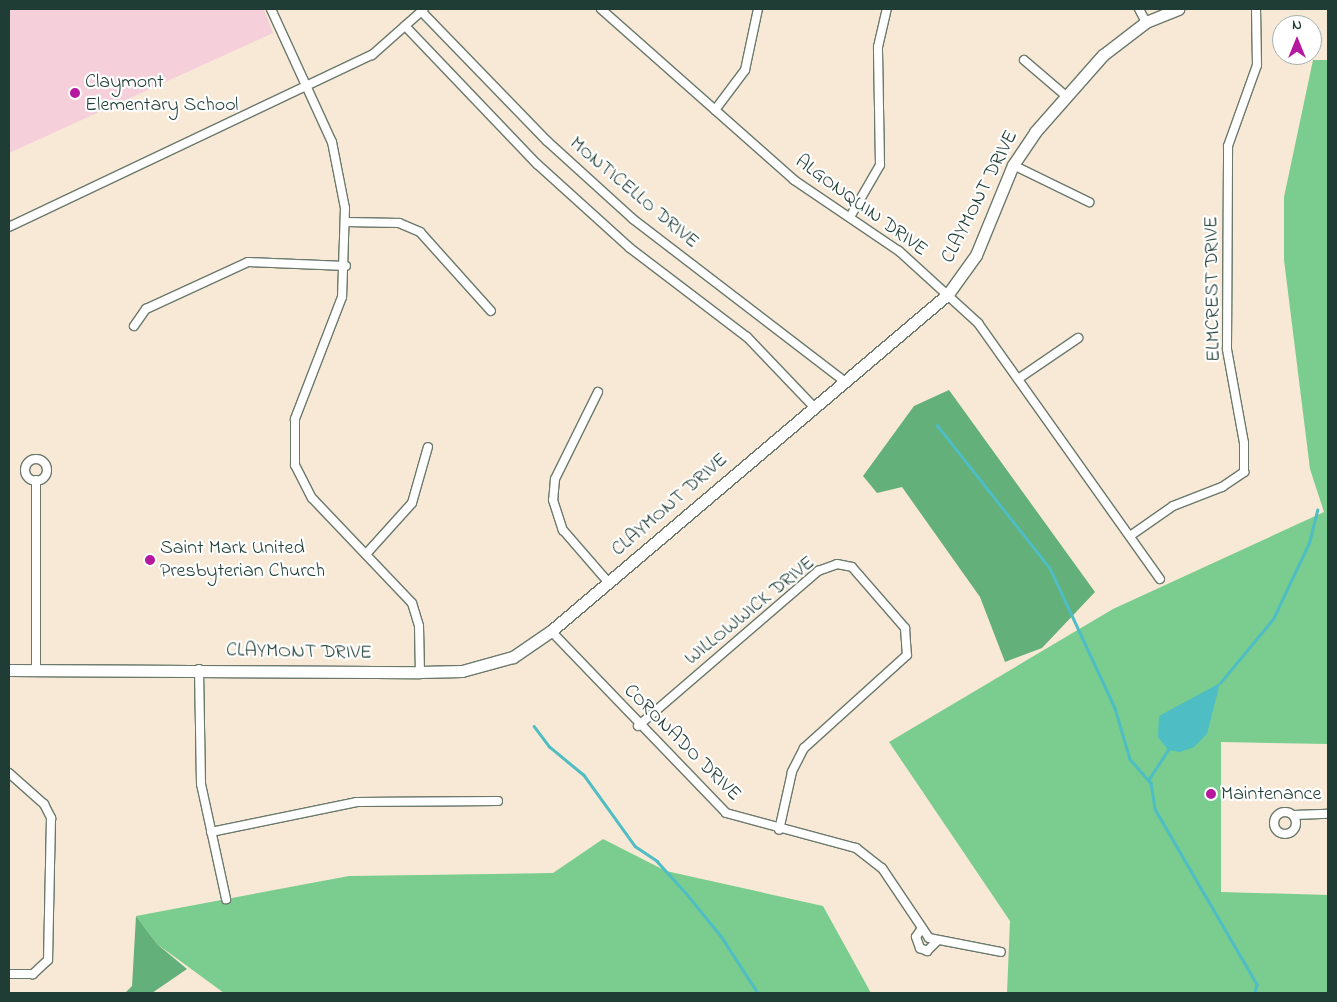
<!DOCTYPE html>
<style>
body{margin:0}
#map{position:relative;width:1337px;height:1002px;overflow:hidden;background:#f7e9d5;font-family:"Indie Flower",sans-serif}
div>[style]{position:absolute}
.built>*{inset:0;background:#f5cfda}
.green>*{inset:0;background:#7acd8f}
.forest>*{inset:0;background:#63b07a}
.water>*{inset:0;background:#4ebdc4}
.stream>*{height:2.5px;margin:-1.25px;padding:0 1.25px;transform-origin:1.25px;border-radius:1.25px;background:#4ebdc4}
.roads{filter:drop-shadow(1px 0 #6b796c) drop-shadow(-1px 0 #6b796c) drop-shadow(0 1px #6b796c) drop-shadow(0 -1px #6b796c)}
.street>*{height:8px;margin:-4px;padding:0 4px;transform-origin:4px;border-radius:4px;background:#fff}
.street>.ring{margin:-4px;padding:0;box-sizing:content-box;background:none;border:8px solid #fff;border-radius:50%}
.secondary>*{height:11px;margin:-5.5px;padding:0 5.5px;transform-origin:5.5px;border-radius:5.5px;background:#fff}
.dots>*{width:14px;height:14px;translate:-50% -50%;box-sizing:border-box;border:2px solid #fff;border-radius:50%}
span{translate:-50% -50%;white-space:nowrap;text-align:center;line-height:1.15;-webkit-text-stroke:4.5px #fff;paint-order:stroke}
.poi-label{font-size:20px;color:#1f3d34}
.left{translate:0 -50%;text-align:left}
.street-label{font-size:20px;color:#1f3d34}
.frame{position:absolute;inset:0;border:10px solid #1f3d34;pointer-events:none}
.north{position:absolute;left:1272px;top:15px;width:50px;height:50px;box-sizing:border-box;background:#fff;border:1px solid #a5b1ae;border-radius:50%;rotate:0deg;font-size:14px;font-weight:700;line-height:20px;text-align:center;color:#1f3d34}
.north::after{content:'';display:block;margin:auto;width:18px;height:22px;background:#b5179e;clip-path:polygon(50% 0,100% 100%,50% 72%,0 100%)}
</style>
<div id="map">
<div class="built">
<i style="clip-path:polygon(9px 9px,264px 9px,273px 33px,9px 153px)"></i>
</div>
<div class="green">
<i style="clip-path:polygon(1313px 60px,1328px 60px,1328px 744px,1221px 742px,1221px 892px,1328px 895px,1328px 993px,1007px 993px,1010px 921px,889px 742px,1113px 609px,1324px 512px,1310px 469px,1284px 260px,1284px 197px)"></i>
<i style="clip-path:polygon(603px 839px,666px 871px,823px 906px,871px 993px,224px 993px,157px 944px,136px 916px,349px 876px,553px 873px)"></i>
</div>
<div class="forest">
<i style="clip-path:polygon(949px 390px,1095px 592px,1042px 648px,1005px 662px,980px 597px,902px 487px,877px 493px,863px 476px,914px 406px)"></i>
<i style="clip-path:polygon(136px 916px,157px 944px,187px 969px,152px 993px,125px 993px,132px 986px)"></i>
</div>
<div class="water">
<i style="clip-path:polygon(1220px 683px,1207px 734px,1194px 747px,1180px 752px,1168px 750px,1158px 737px,1159px 716px)"></i>
</div>
<div class="stream">
<i style="left:937px;top:425px;width:182px;rotate:51.7deg"></i>
<i style="left:1050px;top:568px;width:154px;rotate:65.1deg"></i>
<i style="left:1115px;top:708px;width:53px;rotate:73.6deg"></i>
<i style="left:1130px;top:759px;width:32px;rotate:49deg"></i>
<i style="left:1151px;top:783px;width:26px;rotate:81deg"></i>
<i style="left:1155px;top:809px;width:203px;rotate:59.8deg"></i>
<i style="left:1257px;top:984px;width:9px;rotate:103deg"></i>
<i style="left:1220px;top:683px;width:83px;rotate:-50.4deg"></i>
<i style="left:1273px;top:619px;width:84px;rotate:-64.7deg"></i>
<i style="left:1309px;top:543px;width:34px;rotate:-76deg"></i>
<i style="left:534px;top:726px;width:26px;rotate:53deg"></i>
<i style="left:550px;top:747px;width:44px;rotate:39.5deg"></i>
<i style="left:584px;top:775px;width:87px;rotate:54.3deg"></i>
<i style="left:635px;top:846px;width:27px;rotate:34deg"></i>
<i style="left:657px;top:861px;width:43px;rotate:47.8deg"></i>
<i style="left:686px;top:893px;width:55px;rotate:50.9deg"></i>
<i style="left:721px;top:936px;width:68px;rotate:57deg"></i>
<i style="left:1149px;top:779px;width:35px;rotate:-57deg"></i>
</div>
<div class="roads">
<div class="street">
<i style="left:271px;top:9px;width:146px;rotate:65.4deg"></i>
<i style="left:332px;top:142px;width:67px;rotate:78.9deg"></i>
<i style="left:345px;top:208px;width:89px;rotate:91.9deg"></i>
<i style="left:342px;top:297px;width:131px;rotate:111.1deg"></i>
<i style="left:295px;top:419px;width:46px;rotate:90deg"></i>
<i style="left:295px;top:465px;width:37px;rotate:63deg"></i>
<i style="left:312px;top:498px;width:145px;rotate:46.4deg"></i>
<i style="left:412px;top:603px;width:24px;rotate:73deg"></i>
<i style="left:419px;top:626px;width:46px;rotate:88.8deg"></i>
<i style="left:601px;top:9px;width:258px;rotate:41.5deg"></i>
<i style="left:794px;top:180px;width:127px;rotate:34.1deg"></i>
<i style="left:899px;top:251px;width:107px;rotate:42.3deg"></i>
<i style="left:978px;top:323px;width:314px;rotate:54.6deg"></i>
<i style="left:1139px;top:9px;width:15px;rotate:62deg"></i>
<i style="left:421px;top:11px;width:181px;rotate:45.9deg"></i>
<i style="left:547px;top:141px;width:116px;rotate:42.2deg"></i>
<i style="left:633px;top:219px;width:266px;rotate:37.5deg"></i>
<i style="left:405px;top:26px;width:191px;rotate:46.3deg"></i>
<i style="left:537px;top:164px;width:125px;rotate:42.1deg"></i>
<i style="left:630px;top:248px;width:147px;rotate:37.3deg"></i>
<i style="left:747px;top:337px;width:95px;rotate:46.3deg"></i>
<i style="left:1024px;top:60px;width:55px;rotate:40.6deg"></i>
<i style="left:715px;top:110px;width:50px;rotate:-53.1deg"></i>
<i style="left:745px;top:70px;width:62px;rotate:-78deg"></i>
<i style="left:1013px;top:165px;width:85px;rotate:26deg"></i>
<i style="left:850px;top:217px;width:60px;rotate:-60deg"></i>
<i style="left:880px;top:165px;width:118px;rotate:-91deg"></i>
<i style="left:878px;top:47px;width:39px;rotate:-77deg"></i>
<i style="left:346px;top:222px;width:53px;rotate:1.1deg"></i>
<i style="left:399px;top:223px;width:23px;rotate:23deg"></i>
<i style="left:420px;top:232px;width:106px;rotate:48.1deg"></i>
<i style="left:9px;top:227px;width:402px;rotate:-25.4deg"></i>
<i style="left:372px;top:55px;width:69px;rotate:-41.5deg"></i>
<i style="left:134px;top:326px;width:21px;rotate:-55deg"></i>
<i style="left:146px;top:309px;width:112px;rotate:-24.7deg"></i>
<i style="left:248px;top:262px;width:98px;rotate:2.3deg"></i>
<i style="left:1018px;top:379px;width:73px;rotate:-34.3deg"></i>
<i style="left:598px;top:392px;width:97px;rotate:116.3deg"></i>
<i style="left:555px;top:479px;width:21px;rotate:95deg"></i>
<i style="left:553px;top:500px;width:32px;rotate:72deg"></i>
<i style="left:563px;top:530px;width:69px;rotate:49.1deg"></i>
<i class="ring" style="left:25px;top:459px;width:14px;height:14px"></i>
<i style="left:1130px;top:536px;width:52px;rotate:-34.9deg"></i>
<i style="left:1173px;top:506px;width:53px;rotate:-21.2deg"></i>
<i style="left:1222px;top:487px;width:27px;rotate:-34deg"></i>
<i style="left:1244px;top:472px;width:29px;rotate:-90deg"></i>
<i style="left:1244px;top:443px;width:96px;rotate:-100.3deg"></i>
<i style="left:1227px;top:349px;width:203px;rotate:-89.7deg"></i>
<i style="left:1228px;top:146px;width:86px;rotate:-70.3deg"></i>
<i style="left:1257px;top:65px;width:56px;rotate:-91deg"></i>
<i style="left:367px;top:553px;width:67px;rotate:-48deg"></i>
<i style="left:412px;top:503px;width:58px;rotate:-74.1deg"></i>
<i style="left:551px;top:631px;width:252px;rotate:46.1deg"></i>
<i style="left:726px;top:813px;width:135px;rotate:15.1deg"></i>
<i style="left:856px;top:848px;width:33px;rotate:38deg"></i>
<i style="left:882px;top:868px;width:84px;rotate:56.1deg"></i>
<i style="left:929px;top:938px;width:73px;rotate:11deg"></i>
<i style="left:199px;top:669px;width:115px;rotate:89deg"></i>
<i style="left:201px;top:784px;width:118px;rotate:77.7deg"></i>
<i style="left:36px;top:670px;width:190px;rotate:-90deg"></i>
<i style="left:638px;top:726px;width:238px;rotate:-40.7deg"></i>
<i style="left:818px;top:571px;width:20px;rotate:-20deg"></i>
<i style="left:837px;top:564px;width:15px;rotate:11deg"></i>
<i style="left:852px;top:567px;width:81px;rotate:49deg"></i>
<i style="left:905px;top:628px;width:27px;rotate:86deg"></i>
<i style="left:907px;top:655px;width:139px;rotate:137.9deg"></i>
<i style="left:804px;top:748px;width:27px;rotate:117deg"></i>
<i style="left:792px;top:772px;width:59px;rotate:102.6deg"></i>
<i style="left:9px;top:773px;width:47px;rotate:41.5deg"></i>
<i style="left:44px;top:804px;width:16px;rotate:63deg"></i>
<i style="left:51px;top:818px;width:142px;rotate:91.2deg"></i>
<i style="left:48px;top:960px;width:21px;rotate:137deg"></i>
<i style="left:33px;top:974px;width:24px;rotate:180deg"></i>
<i class="ring" style="left:1274px;top:812px;width:14px;height:14px"></i>
<i style="left:1294px;top:815px;width:34px;rotate:-2deg"></i>
<i style="left:211px;top:832px;width:149px;rotate:-11.6deg"></i>
<i style="left:357px;top:802px;width:141px;rotate:-0.4deg"></i>
<i style="left:920px;top:931px;width:7px;rotate:124deg"></i>
<i style="left:916px;top:937px;width:12px;rotate:70deg"></i>
<i style="left:920px;top:948px;width:8px;rotate:23deg"></i>
<i style="left:927px;top:951px;width:13px;rotate:-45deg"></i>
</div>
<div class="secondary">
<i style="left:9px;top:670px;width:411px;rotate:0.3deg"></i>
<i style="left:420px;top:672px;width:42px;rotate:-1.4deg"></i>
<i style="left:462px;top:671px;width:53px;rotate:-15.4deg"></i>
<i style="left:513px;top:657px;width:46px;rotate:-34.4deg"></i>
<i style="left:551px;top:631px;width:521px;rotate:-40.33deg"></i>
<i style="left:948px;top:294px;width:48px;rotate:-54.3deg"></i>
<i style="left:976px;top:255px;width:97px;rotate:-67.7deg"></i>
<i style="left:1013px;top:165px;width:40px;rotate:-56deg"></i>
<i style="left:1035px;top:132px;width:103px;rotate:-48.6deg"></i>
<i style="left:1103px;top:55px;width:54px;rotate:-37.5deg"></i>
<i style="left:1146px;top:22px;width:35px;rotate:-22deg"></i>
</div>
</div>
<div class="dots">
<i style="left:75px;top:93px;background:#b5179e"></i>
<i style="left:150px;top:560px;background:#b5179e"></i>
<i style="left:1211px;top:794px;background:#b5179e"></i>
</div>
<div class="poi-label">
<span class="left" style="left:85px;top:94px">Claymont<br>Elementary School</span>
<span class="left" style="left:160px;top:560px">Saint Mark United<br>Presbyterian Church</span>
<span class="left" style="left:1221px;top:794px">Maintenance</span>
</div>
<div class="street-label">
<span style="left:634px;top:193px;rotate:40deg">MONTICELLO DRIVE</span>
<span style="left:980px;top:197px;rotate:-63deg">CLAYMONT DRIVE</span>
<span style="left:861px;top:206px;rotate:36deg">ALGONQUIN DRIVE</span>
<span style="left:1213px;top:289px;rotate:-91deg">ELMCREST DRIVE</span>
<span style="left:670px;top:505px;rotate:-41deg">CLAYMONT DRIVE</span>
<span style="left:750px;top:611px;rotate:-39deg">WILLOWWICK DRIVE</span>
<span style="left:299px;top:652px;rotate:1deg">CLAYMONT DRIVE</span>
<span style="left:682px;top:743px;rotate:45deg">CORONADO DRIVE</span>
</div>
<div class="frame"></div>
<div class="north">N</div>
</div>
